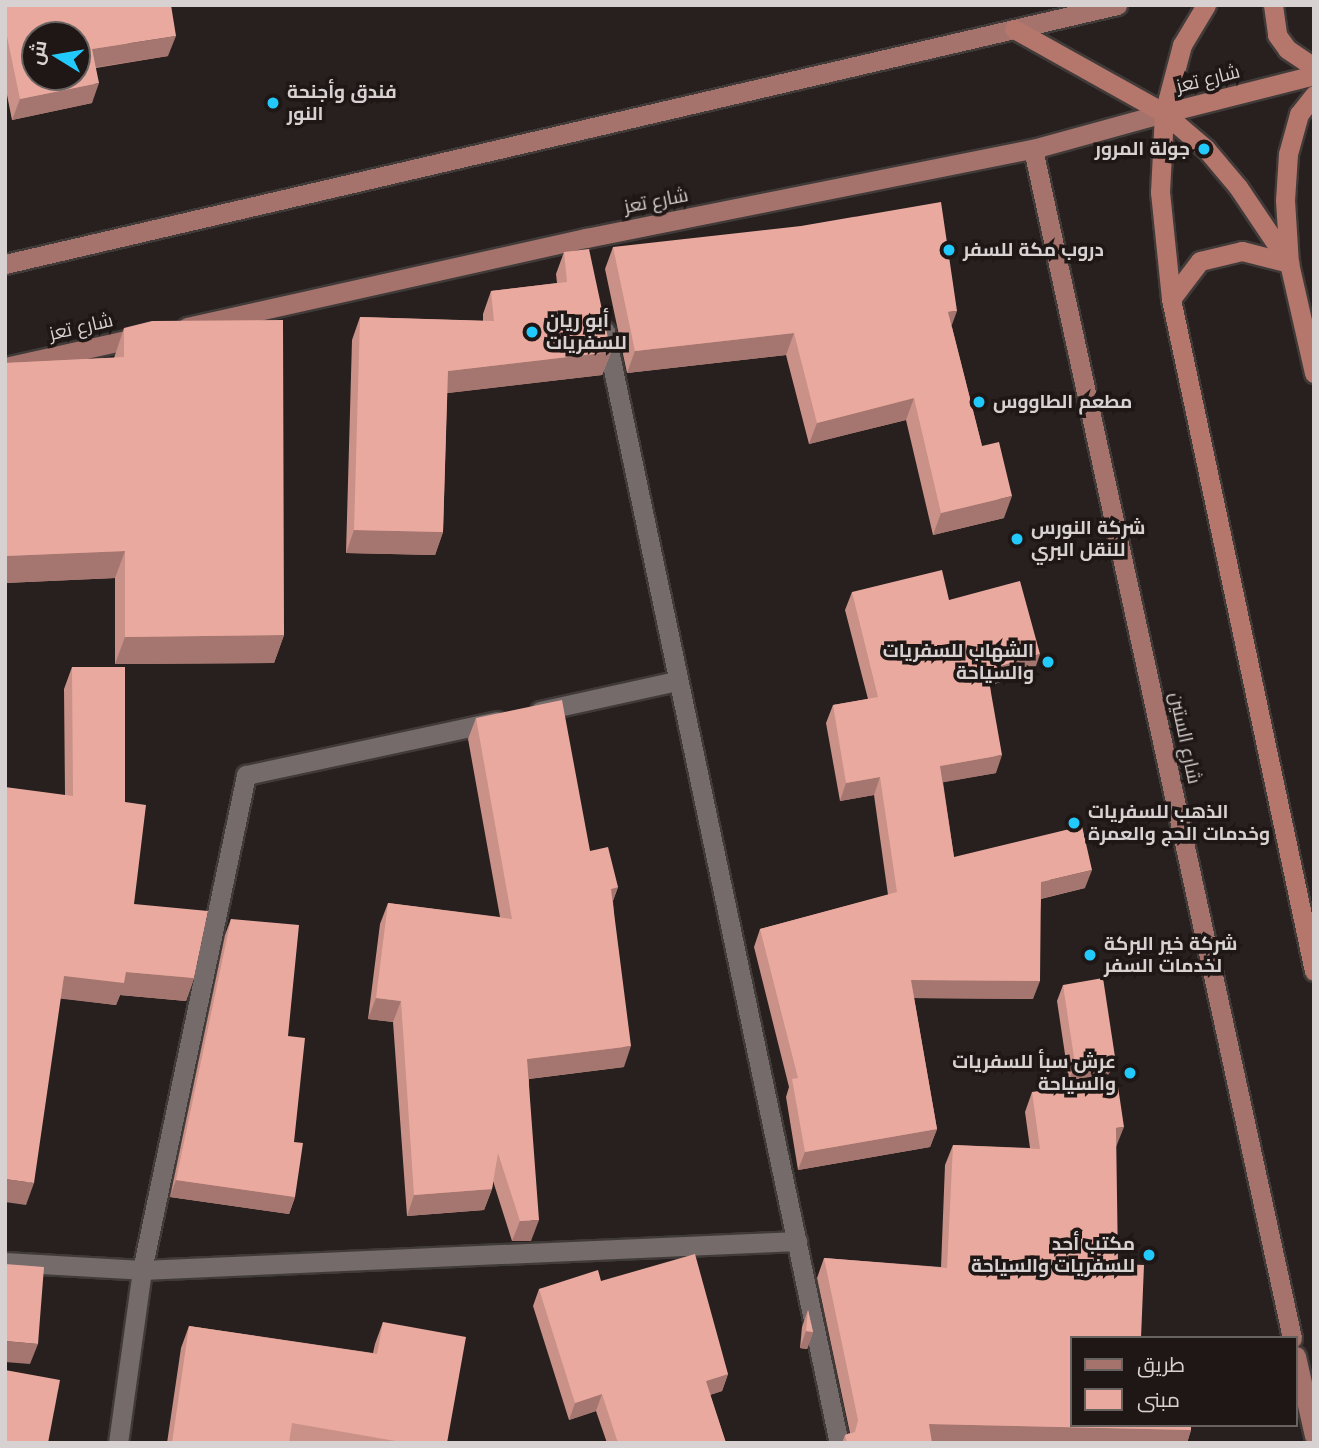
<!DOCTYPE html>
<meta charset="utf-8">
<style>
body{margin:0}
#map{position:relative;width:1319px;height:1448px;overflow:hidden;background:#27201f;font-family:Quicksand,Cairo,sans-serif}
div>[style]{position:absolute}
.roads{filter:drop-shadow(2px 0 #403a39) drop-shadow(-2px 0 #403a39) drop-shadow(0 2px #403a39) drop-shadow(0 -2px #403a39)}
.minor>*{height:19px;margin:-9.5px;padding:0 9.5px;transform-origin:9.5px;border-radius:9.5px;background:#746b6a}
.primary>*{height:19px;margin:-9.5px;padding:0 9.5px;transform-origin:9.5px;border-radius:9.5px;background:#a5736c}
.trunk>*{height:19px;margin:-9.5px;padding:0 9.5px;transform-origin:9.5px;border-radius:9.5px;background:#b5766c}
.wall>*{inset:0;background:#c99188}
.shaded-wall>*{inset:0;background:#a4766f}
.building>*{inset:0;background:#eaa99e}
.dots>*{width:19px;height:19px;translate:-50% -50%;box-sizing:border-box;border:4px solid #1e1716;border-radius:50%}
span{translate:-50% -50%;white-space:nowrap;text-align:center;line-height:1.15;-webkit-text-stroke:7px #1e1716;paint-order:stroke}
.street-label{font-size:19px;color:#d7d2d1}
.poi-label{font-size:19px;color:#d7d2d1;font-weight:700}
.left{translate:0 -50%;text-align:left}
.right{translate:-100% -50%;text-align:right}
.frame{position:absolute;inset:0;border:7px solid #d7d2d1;pointer-events:none}
.legend{position:absolute;left:1070px;top:1336px;width:228px;height:91px;box-sizing:border-box;background:#1e1716;border:2px solid #686261;margin:0;padding:9px 12px;list-style:none;font-size:21px;color:#d7d2d1}
.legend li{display:flex;align-items:center;gap:14px;height:35px}
.legend b{width:35px;border:2px solid #686261}
.north{position:absolute;left:21px;top:21px;width:70px;height:70px;box-sizing:border-box;background:#1e1716;border:2px solid #686261;border-radius:50%;rotate:281deg;font-size:19px;font-weight:700;line-height:28px;text-align:center;color:#d7d2d1}
.north::after{content:'';display:block;margin:auto;width:24px;height:32px;background:#22c9fd;clip-path:polygon(50% 0,100% 100%,50% 72%,0 100%)}
</style>
<div id="map">
<div class="roads">
<div class="minor">
<i style="left:605px;top:331px;width:1136px;rotate:78.12deg"></i>
<i style="left:540px;top:711px;width:140px;rotate:-12.4deg"></i>
<i style="left:5px;top:1262px;width:137px;rotate:3.3deg"></i>
<i style="left:142px;top:1270px;width:656px;rotate:-2.54deg"></i>
<i style="left:118px;top:1443px;width:175px;rotate:-82.1deg"></i>
<i style="left:142px;top:1270px;width:506px;rotate:-78.13deg"></i>
<i style="left:246px;top:775px;width:257px;rotate:-12.1deg"></i>
</div>
<div class="primary">
<i style="left:1033px;top:149px;width:1217px;rotate:77.71deg"></i>
<i style="left:5px;top:264px;width:1142px;rotate:-13.11deg"></i>
<i style="left:187px;top:327px;width:409px;rotate:-12.6deg"></i>
<i style="left:586px;top:238px;width:456px;rotate:-11.3deg"></i>
<i style="left:1033px;top:149px;width:136px;rotate:-15.4deg"></i>
<i style="left:5px;top:367px;width:142px;rotate:-12.6deg"></i>
<i style="left:1296px;top:1356px;width:82px;rotate:77.3deg"></i>
</div>
<div class="trunk">
<i style="left:1206px;top:5px;width:47px;rotate:121deg"></i>
<i style="left:1182px;top:45px;width:70px;rotate:104.8deg"></i>
<i style="left:1164px;top:113px;width:79px;rotate:92.9deg"></i>
<i style="left:1160px;top:192px;width:108px;rotate:84.1deg"></i>
<i style="left:1171px;top:299px;width:687px;rotate:77.99deg"></i>
<i style="left:1273px;top:5px;width:30px;rotate:82deg"></i>
<i style="left:1277px;top:35px;width:17px;rotate:54deg"></i>
<i style="left:1287px;top:49px;width:32px;rotate:34deg"></i>
<i style="left:1014px;top:29px;width:172px;rotate:29.2deg"></i>
<i style="left:1164px;top:113px;width:55px;rotate:40.6deg"></i>
<i style="left:1206px;top:149px;width:50px;rotate:49.9deg"></i>
<i style="left:1238px;top:187px;width:92px;rotate:56.1deg"></i>
<i style="left:1314px;top:95px;width:24px;rotate:128deg"></i>
<i style="left:1299px;top:114px;width:41px;rotate:105.4deg"></i>
<i style="left:1288px;top:154px;width:46px;rotate:93.7deg"></i>
<i style="left:1285px;top:200px;width:63px;rotate:86.4deg"></i>
<i style="left:1289px;top:263px;width:113px;rotate:77.2deg"></i>
<i style="left:1164px;top:113px;width:155px;rotate:-14.2deg"></i>
<i style="left:1171px;top:299px;width:48px;rotate:-52.7deg"></i>
<i style="left:1200px;top:261px;width:43px;rotate:-13.4deg"></i>
<i style="left:1242px;top:251px;width:49px;rotate:14.3deg"></i>
</div>
</div>
<div class="wall">
<i style="clip-path:polygon(5px 5px,168px 56px,96px 68px,92px 103px,12px 120px,5px 85px)"></i>
<i style="clip-path:polygon(613px 247px,952px 327px,982px 446px,1004px 518px,933px 535px,906px 420px,809px 444px,786px 355px,627px 373px,605px 269px)"></i>
<i style="clip-path:polygon(564px 252px,611px 352px,602px 375px,447px 393px,443px 532px,435px 555px,346px 553px,352px 340px,360px 317px,483px 321px,483px 314px,491px 291px,557px 283px,556px 274px)"></i>
<i style="clip-path:polygon(124px 328px,284px 635px,274px 663px,115px 664px,115px 578px,5px 583px,5px 363px,114px 358px)"></i>
<i style="clip-path:polygon(852px 592px,949px 600px,1034px 672px,990px 685px,996px 773px,943px 782px,954px 857px,1085px 888px,1041px 899px,1033px 999px,914px 998px,937px 1129px,930px 1147px,798px 1170px,786px 1097px,789px 1087px,754px 947px,760px 929px,888px 895px,874px 795px,840px 801px,826px 723px,833px 705px,868px 699px,845px 610px)"></i>
<i style="clip-path:polygon(72px 667px,125px 802px,134px 904px,194px 978px,186px 1001px,120px 995px,116px 1005px,60px 998px,26px 1205px,65px 795px,64px 689px)"></i>
<i style="clip-path:polygon(476px 718px,590px 851px,618px 887px,613px 901px,624px 1067px,529px 1079px,531px 1241px,512px 1241px,493px 1181px,492px 1189px,484px 1210px,407px 1216px,393px 1022px,368px 1019px,380px 924px,388px 903px,500px 917px,468px 739px)"></i>
<i style="clip-path:polygon(231px 919px,288px 1036px,294px 1142px,295px 1197px,289px 1214px,170px 1197px,225px 935px)"></i>
<i style="clip-path:polygon(1063px 985px,1109px 1074px,1069px 1081px,1057px 1001px)"></i>
<i style="clip-path:polygon(1032px 1092px,1116px 1147px,1072px 1338px,1191px 1430px,1187px 1443px,842px 1443px,845px 1435px,850px 1433px,817px 1278px,824px 1258px,941px 1267px,945px 1165px,953px 1145px,1030px 1148px,1025px 1112px)"></i>
<i style="clip-path:polygon(601px 1281px,728px 1374px,722px 1391px,710px 1395px,726px 1443px,607px 1443px,596px 1411px,569px 1420px,533px 1306px,539px 1289px)"></i>
<i style="clip-path:polygon(808px 1310px,813px 1332px,807px 1349px,800px 1348px,802px 1327px)"></i>
<i style="clip-path:polygon(383px 1322px,447px 1443px,167px 1443px,181px 1348px,189px 1326px,373px 1353px,375px 1344px)"></i>
</div>
<div class="shaded-wall">
<i style="clip-path:polygon(176px 36px,168px 56px,85px 69px,92px 49px)"></i>
<i style="clip-path:polygon(99px 83px,92px 103px,12px 120px,20px 99px)"></i>
<i style="clip-path:polygon(957px 311px,949px 333px,948px 312px)"></i>
<i style="clip-path:polygon(794px 333px,786px 355px,627px 373px,635px 351px)"></i>
<i style="clip-path:polygon(611px 352px,602px 375px,440px 394px,448px 371px)"></i>
<i style="clip-path:polygon(914px 398px,906px 420px,809px 444px,817px 423px)"></i>
<i style="clip-path:polygon(1012px 496px,1004px 518px,933px 535px,941px 513px)"></i>
<i style="clip-path:polygon(354px 530px,443px 532px,435px 555px,346px 553px)"></i>
<i style="clip-path:polygon(125px 551px,115px 578px,5px 583px,5px 556px)"></i>
<i style="clip-path:polygon(284px 635px,274px 663px,115px 664px,125px 637px)"></i>
<i style="clip-path:polygon(1040px 654px,1034px 672px,981px 688px,987px 670px)"></i>
<i style="clip-path:polygon(1002px 755px,996px 773px,934px 784px,940px 766px)"></i>
<i style="clip-path:polygon(880px 777px,874px 795px,840px 801px,846px 783px)"></i>
<i style="clip-path:polygon(1092px 870px,1085px 888px,1035px 900px,1041px 882px)"></i>
<i style="clip-path:polygon(618px 887px,610px 908px,611px 889px)"></i>
<i style="clip-path:polygon(126px 972px,194px 978px,186px 1001px,120px 995px,116px 1005px,55px 998px,64px 976px)"></i>
<i style="clip-path:polygon(911px 980px,1040px 981px,1033px 999px,904px 998px)"></i>
<i style="clip-path:polygon(376px 998px,401px 1001px,393px 1022px,368px 1019px)"></i>
<i style="clip-path:polygon(631px 1046px,624px 1067px,520px 1080px,527px 1059px)"></i>
<i style="clip-path:polygon(1115px 1057px,1109px 1074px,1069px 1081px,1075px 1064px)"></i>
<i style="clip-path:polygon(1124px 1127px,1116px 1147px,1116px 1128px)"></i>
<i style="clip-path:polygon(937px 1129px,930px 1147px,798px 1170px,805px 1152px)"></i>
<i style="clip-path:polygon(5px 1179px,34px 1183px,26px 1205px,5px 1202px)"></i>
<i style="clip-path:polygon(176px 1180px,295px 1197px,289px 1214px,170px 1197px)"></i>
<i style="clip-path:polygon(492px 1189px,484px 1210px,407px 1216px,414px 1195px)"></i>
<i style="clip-path:polygon(539px 1220px,531px 1241px,512px 1241px,520px 1221px)"></i>
<i style="clip-path:polygon(806px 1331px,813px 1332px,807px 1349px,800px 1348px)"></i>
<i style="clip-path:polygon(5px 1341px,38px 1344px,30px 1364px,5px 1362px)"></i>
<i style="clip-path:polygon(728px 1374px,722px 1391px,700px 1398px,706px 1381px)"></i>
<i style="clip-path:polygon(602px 1394px,596px 1411px,569px 1420px,575px 1403px)"></i>
<i style="clip-path:polygon(929px 1424px,1191px 1430px,1187px 1443px,922px 1443px)"></i>
</div>
<div class="building">
<i style="clip-path:polygon(evenodd,5px 5px,171px 5px,176px 36px,92px 49px,99px 83px,20px 99px,5px 27px,5px 5px,35px 35px,77px 35px,77px 77px,35px 77px,35px 35px)"></i>
<i style="clip-path:polygon(941px 202px,957px 311px,948px 312px,982px 446px,999px 442px,1012px 496px,941px 513px,914px 398px,817px 423px,794px 333px,635px 351px,613px 247px,801px 226px)"></i>
<i style="clip-path:polygon(589px 249px,611px 352px,448px 371px,443px 532px,354px 530px,360px 317px,494px 321px,491px 291px,567px 282px,564px 252px)"></i>
<i style="clip-path:polygon(283px 320px,284px 635px,125px 637px,125px 551px,5px 556px,5px 363px,124px 357px,124px 328px,152px 321px)"></i>
<i style="clip-path:polygon(942px 570px,949px 600px,1020px 581px,1040px 654px,987px 670px,1002px 755px,940px 766px,954px 857px,1082px 826px,1092px 870px,1041px 882px,1040px 981px,911px 980px,937px 1129px,805px 1152px,792px 1079px,798px 1078px,760px 929px,897px 892px,880px 777px,846px 783px,833px 705px,878px 697px,852px 592px)"></i>
<i style="clip-path:polygon(72px 667px,125px 667px,125px 802px,146px 805px,134px 904px,208px 911px,194px 978px,126px 972px,124px 983px,64px 976px,34px 1183px,5px 1179px,5px 787px,73px 796px)"></i>
<i style="clip-path:polygon(562px 700px,590px 851px,608px 847px,618px 887px,611px 889px,631px 1046px,527px 1059px,539px 1220px,520px 1221px,498px 1153px,492px 1189px,414px 1195px,401px 1001px,376px 998px,388px 903px,512px 919px,476px 718px)"></i>
<i style="clip-path:polygon(231px 919px,299px 925px,288px 1036px,305px 1038px,294px 1142px,303px 1143px,295px 1197px,176px 1180px)"></i>
<i style="clip-path:polygon(1103px 978px,1115px 1057px,1075px 1064px,1063px 985px)"></i>
<i style="clip-path:polygon(1117px 1080px,1124px 1127px,1116px 1128px,1118px 1264px,1144px 1265px,1141px 1338px,1072px 1338px,1072px 1425px,1191px 1425px,1191px 1430px,929px 1424px,932px 1443px,847px 1443px,845px 1435px,855px 1432px,858px 1420px,824px 1258px,947px 1268px,953px 1145px,1040px 1149px,1032px 1092px)"></i>
<i style="clip-path:polygon(695px 1254px,728px 1374px,706px 1381px,726px 1443px,618px 1443px,602px 1394px,575px 1403px,539px 1289px,598px 1270px,601px 1281px)"></i>
<i style="clip-path:polygon(5px 1264px,44px 1267px,38px 1344px,5px 1341px)"></i>
<i style="clip-path:polygon(808px 1310px,813px 1332px,806px 1331px)"></i>
<i style="clip-path:polygon(383px 1322px,466px 1337px,447px 1443px,407px 1443px,292px 1423px,289px 1443px,172px 1443px,189px 1326px,377px 1354px)"></i>
<i style="clip-path:polygon(5px 1370px,60px 1380px,48px 1443px,5px 1443px)"></i>
</div>
<div class="dots">
<i style="left:273px;top:103px;background:#22c9fd"></i>
<i style="left:1204px;top:149px;background:#22c9fd"></i>
<i style="left:949px;top:250px;background:#22c9fd"></i>
<i style="left:532px;top:332px;background:#22c9fd"></i>
<i style="left:979px;top:402px;background:#22c9fd"></i>
<i style="left:1017px;top:539px;background:#22c9fd"></i>
<i style="left:1048px;top:662px;background:#22c9fd"></i>
<i style="left:1074px;top:823px;background:#22c9fd"></i>
<i style="left:1090px;top:955px;background:#22c9fd"></i>
<i style="left:1130px;top:1073px;background:#22c9fd"></i>
<i style="left:1149px;top:1255px;background:#22c9fd"></i>
</div>
<div class="street-label">
<span style="left:1208px;top:79px;rotate:-14deg">شارع تعز</span>
<span style="left:656px;top:201px;rotate:-11deg">شارع تعز</span>
<span style="left:81px;top:327px;rotate:-13deg">شارع تعز</span>
<span style="left:1185px;top:738px;rotate:78deg">شارع الستين</span>
</div>
<div class="poi-label">
<span class="left" style="left:287px;top:103px">فندق وأجنحة<br>النور</span>
<span class="right" style="left:1190px;top:149px">جولة المرور</span>
<span class="left" style="left:963px;top:250px">دروب مكة للسفر</span>
<span class="left" style="left:546px;top:332px">أبو ريان<br>للسفريات</span>
<span class="left" style="left:993px;top:402px">مطعم الطاووس</span>
<span class="left" style="left:1031px;top:539px">شركة النورس<br>للنقل البري</span>
<span class="right" style="left:1034px;top:662px">الشهاب للسفريات<br>والسياحة</span>
<span class="left" style="left:1088px;top:823px">الذهب للسفريات<br>وخدمات الحج والعمرة</span>
<span class="left" style="left:1104px;top:955px">شركة خير البركة<br>لخدمات السفر</span>
<span class="right" style="left:1116px;top:1073px">عرش سبأ للسفريات<br>والسياحة</span>
<span class="right" style="left:1135px;top:1255px">مكتب أحد<br>للسفريات والسياحة</span>
</div>
<div class="frame"></div>
<ul class="legend">
<li><b style="height:9px;background:#a5736c"></b>طريق</li>
<li><b style="height:19px;background:#eaa99e"></b>مبنى</li>
</ul>
<div class="north">ش</div>
</div>
